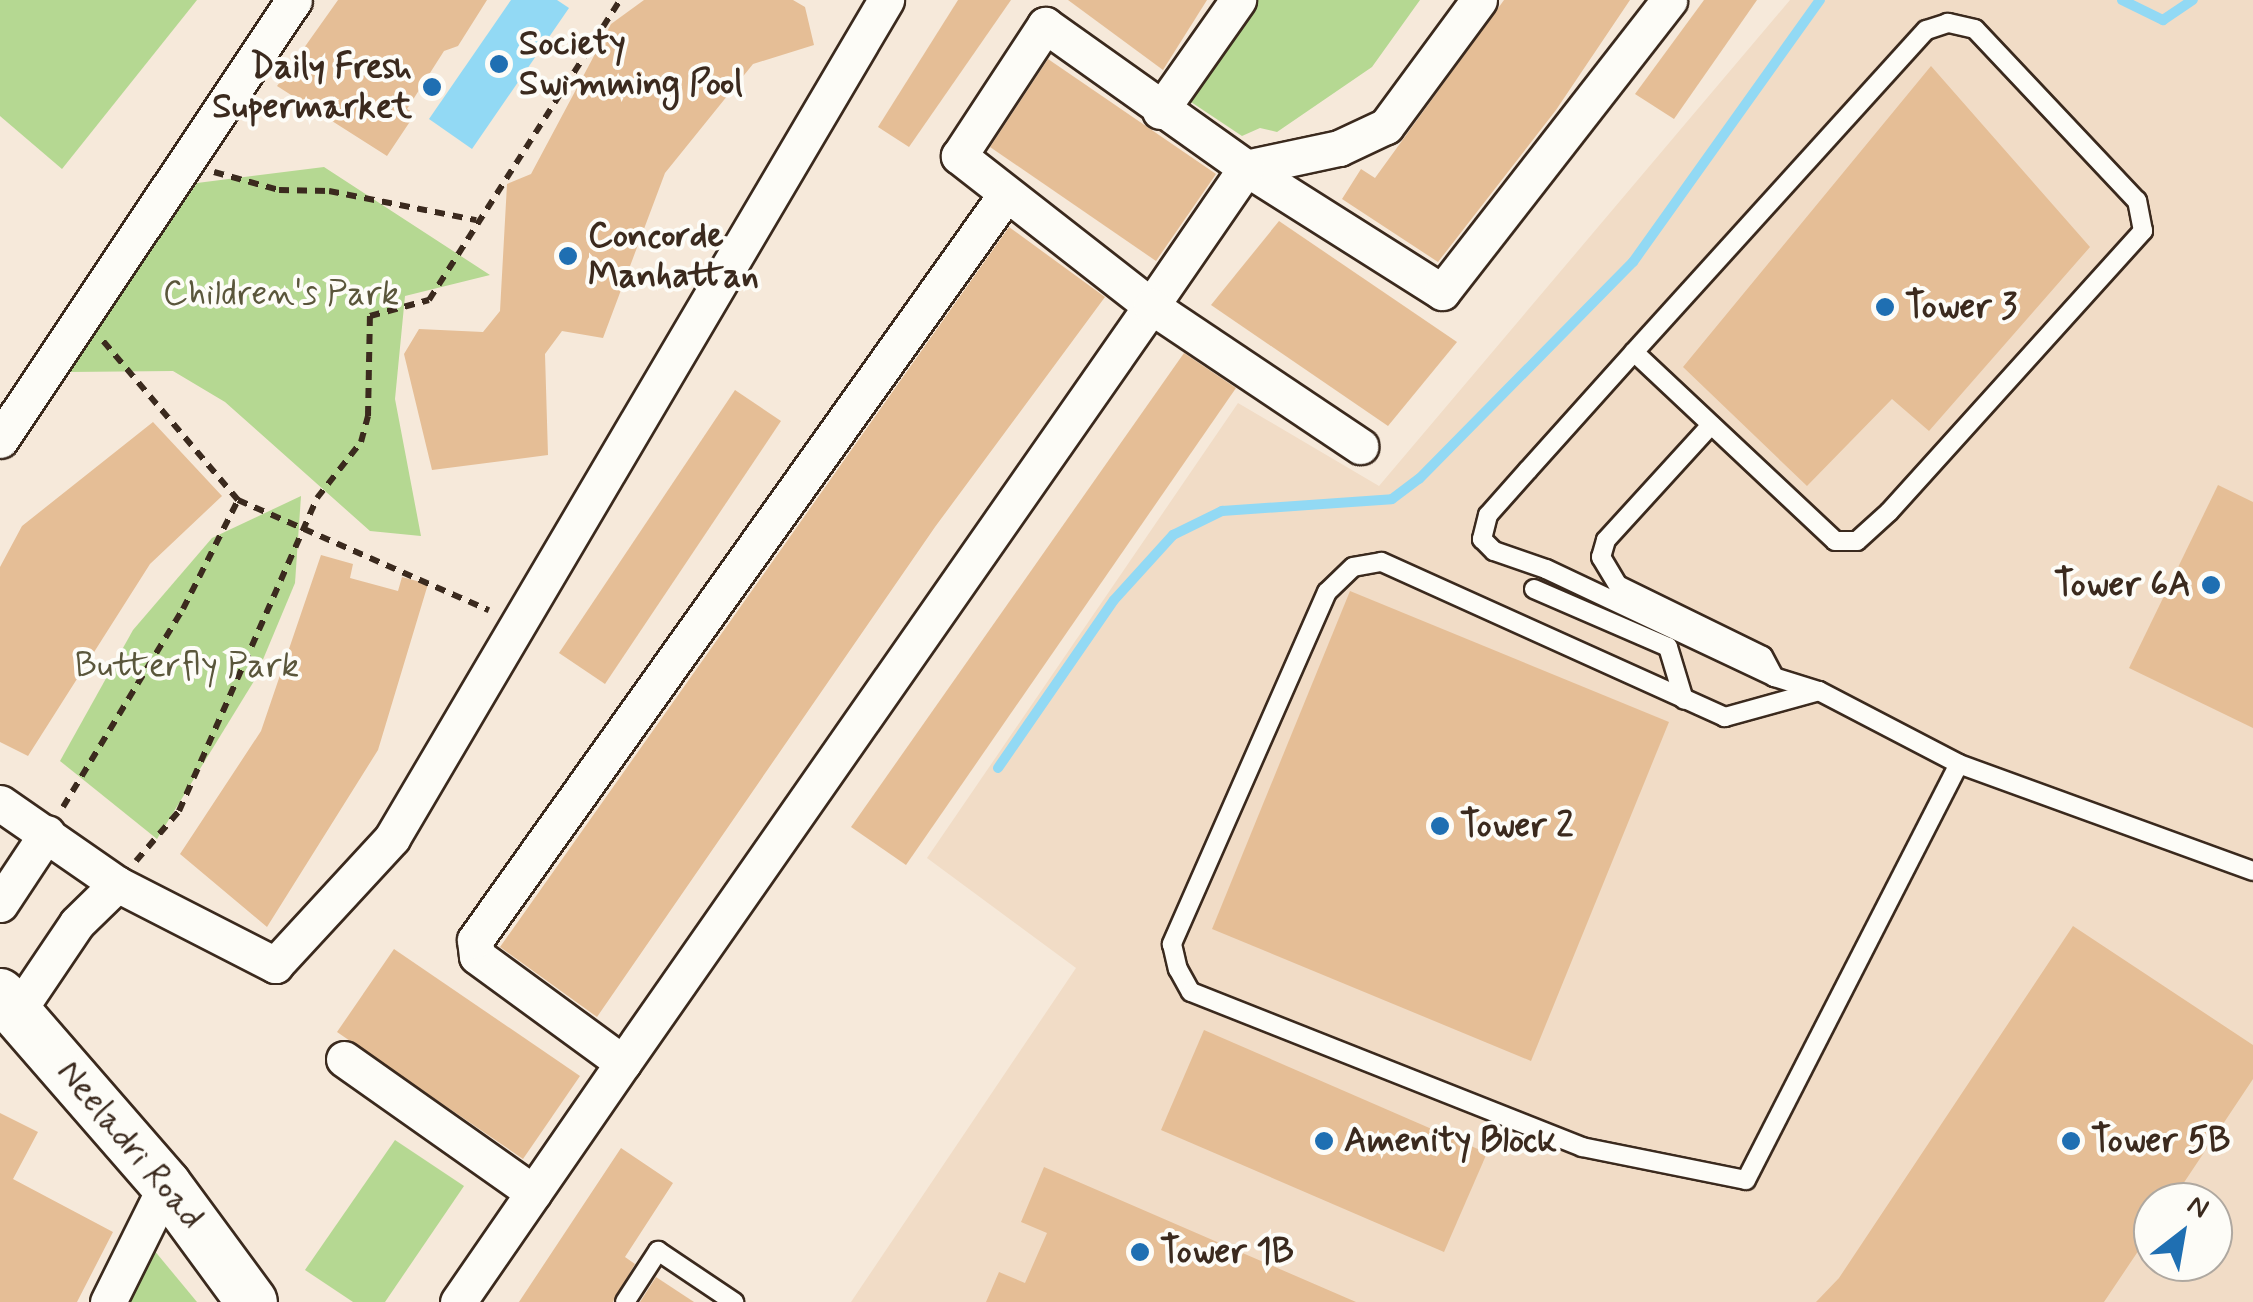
<!DOCTYPE html>
<style>
body{margin:0}
#map{position:relative;width:2253px;height:1302px;overflow:hidden;background:#f6e9da;font-family:Mynerve,sans-serif}
div>[style]{position:absolute}
.built>*{inset:0;background:#f1dcc6}
.green>*{inset:0;background:#b5d892}
.water>*{inset:0;background:#92d9f4}
.stream>*{height:10px;margin:-5px;padding:0 5px;transform-origin:5px;border-radius:5px;background:#92d9f4}
.building>*{inset:0;background:#e5be96}
.path>*{height:6px;margin-top:-3px;transform-origin:0;background:repeating-linear-gradient(90deg,#3b2a1e 0 10px,transparent 0 18px)}
.roads{filter:drop-shadow(2px 0 #3b2a1e) drop-shadow(-2px 0 #3b2a1e) drop-shadow(0 2px #3b2a1e) drop-shadow(0 -2px #3b2a1e)}
.service>*{height:18px;margin:-9px;padding:0 9px;transform-origin:9px;border-radius:9px;background:#fdfcf7}
.minor>*{height:35px;margin:-17.5px;padding:0 17.5px;transform-origin:17.5px;border-radius:17.5px;background:#fdfcf7}
.secondary>*{height:50px;margin:-25px;padding:0 25px;transform-origin:25px;border-radius:25px;background:#fdfcf7}
.dots>*{width:28px;height:28px;translate:-50% -50%;box-sizing:border-box;border:5px solid #fdfcf7;border-radius:50%}
span{translate:-50% -50%;white-space:nowrap;text-align:center;line-height:1.15;-webkit-text-stroke:8px #fdfcf7;paint-order:stroke}
.poi-label{font-size:35px;color:#3b2a1e;font-weight:700}
.left{translate:0 -50%;text-align:left}
.right{translate:-100% -50%;text-align:right}
.park-label{font-size:35px;color:#5a563b}
.street-label{font-size:35px;color:#3b2a1e}
.north{position:absolute;left:2133px;top:1182px;width:100px;height:100px;box-sizing:border-box;background:#fdfcf7;border:2px solid #afa8a0;border-radius:50%;rotate:31deg;font-size:28px;font-weight:700;line-height:40px;text-align:center;color:#3b2a1e}
.north::after{content:'';display:block;margin:auto;width:35px;height:45px;background:#1f6fb2;clip-path:polygon(50% 0,100% 100%,50% 72%,0 100%)}
</style>
<div id="map">
<div class="built">
<i style="clip-path:polygon(evenodd,1790px 0,2253px 0,2253px 1302px,851px 1302px,1076px 968px,927px 858px,1238px 403px,1379px 486px,1790px 0,2153px 1202px,2213px 1202px,2213px 1262px,2153px 1262px,2153px 1202px)"></i>
</div>
<div class="green">
<i style="clip-path:polygon(0 0,197px 0,62px 169px,0 116px)"></i>
<i style="clip-path:polygon(1254px 0,1420px 0,1372px 67px,1277px 132px,1260px 128px,1242px 136px,1185px 98px)"></i>
<i style="clip-path:polygon(324px 167px,490px 275px,405px 296px,395px 399px,421px 536px,370px 531px,225px 402px,173px 371px,69px 372px,197px 183px)"></i>
<i style="clip-path:polygon(301px 496px,295px 583px,254px 681px,157px 839px,60px 761px,133px 630px,212px 538px)"></i>
<i style="clip-path:polygon(395px 1140px,464px 1186px,385px 1302px,353px 1302px,305px 1270px)"></i>
<i style="clip-path:polygon(139px 1232px,197px 1302px,105px 1302px)"></i>
</div>
<div class="water">
<i style="clip-path:polygon(511px 0,557px 0,569px 8px,472px 149px,429px 119px)"></i>
</div>
<div class="stream">
<i style="left:2122px;top:0;width:46px;rotate:26deg"></i>
<i style="left:2163px;top:20px;width:36px;rotate:-34deg"></i>
<i style="left:998px;top:768px;width:204px;rotate:-55.4deg"></i>
<i style="left:1114px;top:600px;width:88px;rotate:-47.8deg"></i>
<i style="left:1173px;top:535px;width:55px;rotate:-26.1deg"></i>
<i style="left:1222px;top:511px;width:170px;rotate:-4deg"></i>
<i style="left:1392px;top:499px;width:34px;rotate:-37deg"></i>
<i style="left:1419px;top:479px;width:305px;rotate:-45.4deg"></i>
<i style="left:1633px;top:262px;width:322px;rotate:-54.5deg"></i>
</div>
<div class="building">
<i style="clip-path:polygon(338px 0,487px 0,458px 46px,444px 51px,407px 109px,415px 114px,387px 156px,277px 86px)"></i>
<i style="clip-path:polygon(644px 0,793px 0,805px 7px,814px 45px,753px 64px,665px 173px,603px 338px,562px 331px,545px 354px,548px 455px,432px 470px,404px 354px,419px 329px,483px 332px,500px 311px,507px 184px,531px 174px,611px 24px)"></i>
<i style="clip-path:polygon(958px 0,1011px 0,909px 147px,878px 127px)"></i>
<i style="clip-path:polygon(1068px 0,1207px 0,1163px 70px)"></i>
<i style="clip-path:polygon(1504px 0,1630px 0,1556px 110px,1438px 262px,1342px 199px,1361px 169px,1375px 178px)"></i>
<i style="clip-path:polygon(1704px 0,1757px 0,1674px 119px,1635px 94px)"></i>
<i style="clip-path:polygon(1048px 59px,1216px 174px,1156px 261px,990px 147px)"></i>
<i style="clip-path:polygon(1931px 66px,2090px 247px,1929px 431px,1892px 399px,1807px 486px,1683px 367px)"></i>
<i style="clip-path:polygon(1279px 221px,1457px 342px,1388px 426px,1211px 305px)"></i>
<i style="clip-path:polygon(1009px 227px,1105px 297px,935px 527px,597px 1017px,500px 947px)"></i>
<i style="clip-path:polygon(1184px 353px,1236px 388px,906px 865px,851px 827px)"></i>
<i style="clip-path:polygon(735px 390px,781px 421px,605px 684px,559px 653px)"></i>
<i style="clip-path:polygon(153px 422px,222px 496px,150px 564px,28px 756px,0 742px,0 567px,22px 526px)"></i>
<i style="clip-path:polygon(2218px 485px,2253px 502px,2253px 728px,2129px 668px)"></i>
<i style="clip-path:polygon(321px 555px,353px 564px,350px 578px,398px 591px,402px 577px,428px 584px,378px 750px,267px 927px,180px 854px,261px 731px)"></i>
<i style="clip-path:polygon(1350px 591px,1669px 722px,1531px 1061px,1212px 929px)"></i>
<i style="clip-path:polygon(2073px 926px,2253px 1045px,2253px 1079px,2171px 1202px,2153px 1202px,2153px 1229px,2104px 1302px,1816px 1302px,1839px 1278px)"></i>
<i style="clip-path:polygon(394px 949px,580px 1076px,523px 1159px,337px 1032px)"></i>
<i style="clip-path:polygon(1204px 1030px,1487px 1153px,1444px 1252px,1161px 1130px)"></i>
<i style="clip-path:polygon(0 1113px,38px 1132px,13px 1179px,113px 1232px,77px 1302px,0 1302px)"></i>
<i style="clip-path:polygon(621px 1148px,673px 1183px,625px 1257px,635px 1264px,613px 1302px,519px 1302px)"></i>
<i style="clip-path:polygon(1044px 1167px,1356px 1302px,986px 1302px,999px 1272px,1025px 1283px,1047px 1233px,1021px 1222px)"></i>
<i style="clip-path:polygon(656px 1277px,694px 1302px,640px 1302px)"></i>
</div>
<div class="path">
<i style="left:214px;top:172px;width:67px;rotate:15.5deg"></i>
<i style="left:279px;top:190px;width:50px;rotate:1.1deg"></i>
<i style="left:329px;top:191px;width:150px;rotate:11.2deg"></i>
<i style="left:238px;top:500px;width:274px;rotate:23.7deg"></i>
<i style="left:63px;top:807px;width:232px;rotate:-58.8deg"></i>
<i style="left:183px;top:609px;width:122px;rotate:-63.2deg"></i>
<i style="left:238px;top:500px;width:209px;rotate:-130.3deg"></i>
<i style="left:136px;top:861px;width:66px;rotate:-49.3deg"></i>
<i style="left:179px;top:811px;width:342px;rotate:-66.2deg"></i>
<i style="left:317px;top:498px;width:71px;rotate:-51.8deg"></i>
<i style="left:361px;top:442px;width:27px;rotate:-75deg"></i>
<i style="left:368px;top:416px;width:100px;rotate:-88.9deg"></i>
<i style="left:370px;top:316px;width:61px;rotate:-15.2deg"></i>
<i style="left:429px;top:300px;width:356px;rotate:-57.5deg"></i>
</div>
<div class="roads">
<div class="service">
<i style="left:1634px;top:352px;width:276px;rotate:43.2deg"></i>
<i style="left:1835px;top:541px;width:22px"></i>
<i style="left:1857px;top:541px;width:43px;rotate:-42.2deg"></i>
<i style="left:1889px;top:512px;width:379px;rotate:-47.9deg"></i>
<i style="left:2143px;top:231px;width:31px;rotate:-101deg"></i>
<i style="left:2137px;top:201px;width:236px;rotate:-133.3deg"></i>
<i style="left:1975px;top:29px;width:28px;rotate:-167deg"></i>
<i style="left:1948px;top:23px;width:23px;rotate:162deg"></i>
<i style="left:1926px;top:30px;width:435px;rotate:132.2deg"></i>
<i style="left:1634px;top:352px;width:159px;rotate:131.9deg"></i>
<i style="left:1528px;top:470px;width:60px;rotate:131.6deg"></i>
<i style="left:1488px;top:515px;width:25px;rotate:104deg"></i>
<i style="left:1482px;top:539px;width:17px;rotate:45deg"></i>
<i style="left:1494px;top:551px;width:55px;rotate:19.1deg"></i>
<i style="left:1546px;top:569px;width:252px;rotate:25.3deg"></i>
<i style="left:1774px;top:677px;width:47px;rotate:17.3deg"></i>
<i style="left:1819px;top:691px;width:158px;rotate:27.5deg"></i>
<i style="left:1959px;top:764px;width:313px;rotate:20deg"></i>
<i style="left:1711px;top:425px;width:156px;rotate:132.4deg"></i>
<i style="left:1606px;top:540px;width:18px;rotate:106deg"></i>
<i style="left:1601px;top:557px;width:33px;rotate:59deg"></i>
<i style="left:1618px;top:585px;width:161px;rotate:26.1deg"></i>
<i style="left:1763px;top:656px;width:24px;rotate:62deg"></i>
<i style="left:1534px;top:589px;width:146px;rotate:23.4deg"></i>
<i style="left:1668px;top:647px;width:55px;rotate:73.2deg"></i>
<i style="left:1819px;top:691px;width:98px;rotate:164.5deg"></i>
<i style="left:1725px;top:717px;width:377px;rotate:-155.7deg"></i>
<i style="left:1381px;top:562px;width:28px;rotate:170deg"></i>
<i style="left:1353px;top:567px;width:36px;rotate:136deg"></i>
<i style="left:1327px;top:592px;width:385px;rotate:113.8deg"></i>
<i style="left:1172px;top:944px;width:26px;rotate:77deg"></i>
<i style="left:1178px;top:969px;width:26px;rotate:61deg"></i>
<i style="left:1191px;top:992px;width:421px;rotate:21.6deg"></i>
<i style="left:1582px;top:1147px;width:167px;rotate:11.4deg"></i>
<i style="left:1746px;top:1180px;width:467px;rotate:-62.9deg"></i>
<i style="left:625px;top:1302px;width:61px;rotate:-57.1deg"></i>
<i style="left:658px;top:1251px;width:92px;rotate:33.9deg"></i>
</div>
<div class="minor">
<i style="left:1479px;top:0;width:157px;rotate:126.4deg"></i>
<i style="left:1386px;top:126px;width:52px;rotate:154.9deg"></i>
<i style="left:1339px;top:148px;width:95px;rotate:167.9deg"></i>
<i style="left:1246px;top:168px;width:232px;rotate:32.3deg"></i>
<i style="left:1442px;top:292px;width:370px;rotate:-52.1deg"></i>
<i style="left:1045px;top:25px;width:247px;rotate:35.4deg"></i>
<i style="left:1246px;top:168px;width:168px;rotate:124.5deg"></i>
<i style="left:1151px;top:306px;width:244px;rotate:-142deg"></i>
<i style="left:959px;top:156px;width:157px;rotate:-56.7deg"></i>
<i style="left:1160px;top:111px;width:136px;rotate:-54.9deg"></i>
<i style="left:0;top:440px;width:529px;rotate:-56.25deg"></i>
<i style="left:0;top:803px;width:142px;rotate:34.7deg"></i>
<i style="left:117px;top:884px;width:178px;rotate:27.1deg"></i>
<i style="left:275px;top:965px;width:173px;rotate:-47.3deg"></i>
<i style="left:392px;top:838px;width:973px;rotate:-59.48deg"></i>
<i style="left:0;top:904px;width:85px;rotate:-56.5deg"></i>
<i style="left:17px;top:1012px;width:107px;rotate:-56deg"></i>
<i style="left:77px;top:923px;width:56px;rotate:-44.3deg"></i>
<i style="left:344px;top:1059px;width:232px;rotate:35.2deg"></i>
<i style="left:623px;top:1063px;width:923px;rotate:-55.1deg"></i>
<i style="left:1151px;top:306px;width:252px;rotate:33.8deg"></i>
<i style="left:108px;top:1302px;width:131px;rotate:-63.6deg"></i>
<i style="left:458px;top:1302px;width:290px;rotate:-55.4deg"></i>
<i style="left:623px;top:1063px;width:181px;rotate:-143.8deg"></i>
<i style="left:477px;top:956px;width:16px;rotate:-97deg"></i>
<i style="left:475px;top:940px;width:912px;rotate:-54.55deg"></i>
</div>
<div class="secondary">
<i style="left:0;top:994px;width:253px;rotate:49deg"></i>
<i style="left:166px;top:1185px;width:145px;rotate:53.7deg"></i>
</div>
</div>
<div class="dots">
<i style="left:499px;top:64px;background:#1f6fb2"></i>
<i style="left:432px;top:87px;background:#1f6fb2"></i>
<i style="left:568px;top:256px;background:#1f6fb2"></i>
<i style="left:1885px;top:307px;background:#1f6fb2"></i>
<i style="left:2211px;top:585px;background:#1f6fb2"></i>
<i style="left:1440px;top:826px;background:#1f6fb2"></i>
<i style="left:1324px;top:1141px;background:#1f6fb2"></i>
<i style="left:2071px;top:1141px;background:#1f6fb2"></i>
<i style="left:1140px;top:1252px;background:#1f6fb2"></i>
</div>
<div class="poi-label">
<span class="left" style="left:519px;top:64px">Society<br>Swimming Pool</span>
<span class="right" style="left:412px;top:87px">Daily Fresh<br>Supermarket</span>
<span class="left" style="left:588px;top:256px">Concorde<br>Manhattan</span>
<span class="left" style="left:1905px;top:307px">Tower 3</span>
<span class="right" style="left:2191px;top:585px">Tower 6A</span>
<span class="left" style="left:1460px;top:826px">Tower 2</span>
<span class="left" style="left:1344px;top:1141px">Amenity Block</span>
<span class="left" style="left:2091px;top:1141px">Tower 5B</span>
<span class="left" style="left:1160px;top:1252px">Tower 1B</span>
</div>
<div class="park-label">
<span style="left:281px;top:294px">Children's Park</span>
<span style="left:187px;top:666px">Butterfly Park</span>
</div>
<div class="street-label">
<span style="left:130px;top:1145px;rotate:50deg">Neeladri Road</span>
</div>
<div class="north">N</div>
</div>
